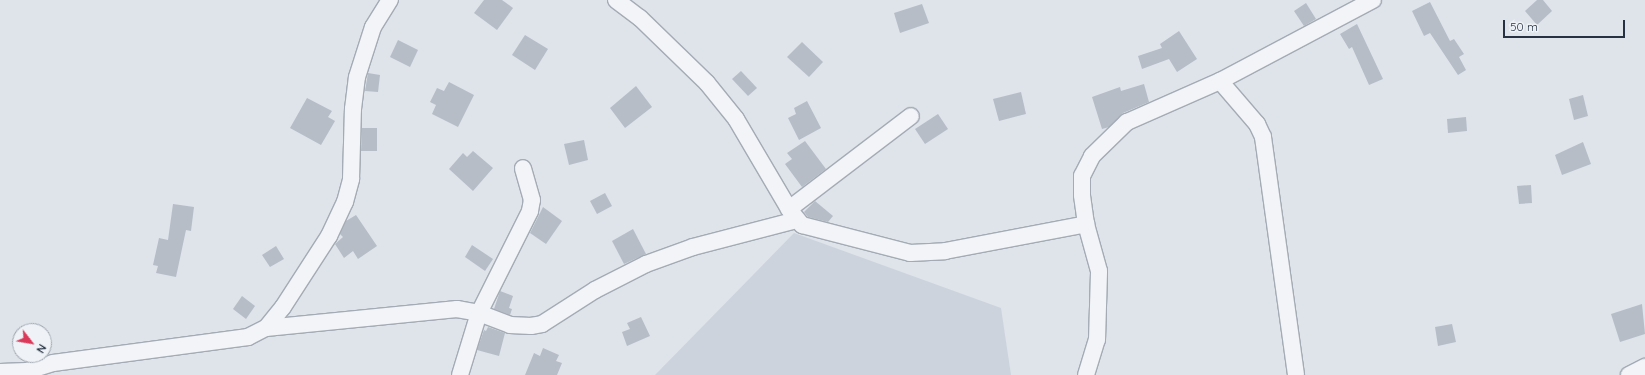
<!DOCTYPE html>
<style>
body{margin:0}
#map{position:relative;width:1645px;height:375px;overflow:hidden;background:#dfe4ea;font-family:Quicksand,sans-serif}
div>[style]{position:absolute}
.built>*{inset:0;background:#cdd3dc}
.building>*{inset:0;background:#b6bdc7}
.roads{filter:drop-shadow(1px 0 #a4abb4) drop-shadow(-1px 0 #a4abb4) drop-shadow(0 1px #a4abb4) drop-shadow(0 -1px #a4abb4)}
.street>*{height:16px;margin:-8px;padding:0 8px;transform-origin:8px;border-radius:8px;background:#f2f4f8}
span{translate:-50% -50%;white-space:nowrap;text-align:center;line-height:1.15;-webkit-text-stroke:3px #eff3f7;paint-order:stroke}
.north{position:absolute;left:12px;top:323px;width:40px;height:40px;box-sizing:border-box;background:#eff3f7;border:1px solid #9fa6af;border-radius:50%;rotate:121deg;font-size:11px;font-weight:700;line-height:16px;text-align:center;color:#263242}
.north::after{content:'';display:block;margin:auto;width:14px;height:18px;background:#da3959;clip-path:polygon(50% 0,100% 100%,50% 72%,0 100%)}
.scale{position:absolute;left:1503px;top:20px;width:122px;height:18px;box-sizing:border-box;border:2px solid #263242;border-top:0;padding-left:5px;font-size:12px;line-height:14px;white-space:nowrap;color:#263242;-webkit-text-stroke:3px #eff3f7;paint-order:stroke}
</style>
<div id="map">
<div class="built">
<i style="clip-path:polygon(794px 233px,1001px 308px,1011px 375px,655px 375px)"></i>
</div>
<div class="building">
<i style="clip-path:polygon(484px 0,502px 0,513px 8px,497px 30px,474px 13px)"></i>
<i style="clip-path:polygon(1537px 0,1543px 0,1552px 11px,1537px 25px,1525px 11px)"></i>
<i style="clip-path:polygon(1430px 2px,1450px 41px,1454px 39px,1464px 54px,1459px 57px,1466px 70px,1458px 75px,1430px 33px,1424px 36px,1412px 11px)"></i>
<i style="clip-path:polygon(1306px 3px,1316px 19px,1304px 26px,1294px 11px)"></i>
<i style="clip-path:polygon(922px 4px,929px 23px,900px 33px,894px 13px)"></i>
<i style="clip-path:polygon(1357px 24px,1383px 79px,1369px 85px,1352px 47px,1349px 49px,1340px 34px)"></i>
<i style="clip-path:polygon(1179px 31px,1197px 59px,1177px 72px,1169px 59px,1142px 69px,1138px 56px,1162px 48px,1160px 44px)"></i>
<i style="clip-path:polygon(525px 35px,548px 49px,535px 70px,512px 55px)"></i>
<i style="clip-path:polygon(398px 40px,418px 50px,410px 67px,390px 57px)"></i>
<i style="clip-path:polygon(802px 42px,823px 62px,809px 77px,787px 57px)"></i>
<i style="clip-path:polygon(741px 71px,757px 88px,748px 96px,732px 79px)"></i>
<i style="clip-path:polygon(368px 73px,380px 75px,378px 92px,365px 91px)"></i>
<i style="clip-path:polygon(449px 82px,474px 95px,458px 127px,432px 114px,436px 105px,430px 102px,437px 88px,444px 91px)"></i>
<i style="clip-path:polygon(1144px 84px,1149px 102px,1123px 113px,1109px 127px,1102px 129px,1092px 97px,1120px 87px,1121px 91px)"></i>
<i style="clip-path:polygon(636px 86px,652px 107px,625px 128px,610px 108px)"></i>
<i style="clip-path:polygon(1021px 92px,1026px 114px,999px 121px,993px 99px)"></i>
<i style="clip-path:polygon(1583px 95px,1588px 116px,1574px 120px,1569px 99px)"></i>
<i style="clip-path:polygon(307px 98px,332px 111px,328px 117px,335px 121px,321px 145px,290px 128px)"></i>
<i style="clip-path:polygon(807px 101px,821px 128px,799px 140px,788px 118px,796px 114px,794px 108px)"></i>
<i style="clip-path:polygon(938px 114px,948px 129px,925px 144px,915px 129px)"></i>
<i style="clip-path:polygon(1466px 117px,1467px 131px,1448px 133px,1447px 119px)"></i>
<i style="clip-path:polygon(362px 128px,377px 128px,377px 151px,361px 151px)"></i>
<i style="clip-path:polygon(584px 140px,588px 160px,569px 165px,564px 144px)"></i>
<i style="clip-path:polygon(805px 141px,826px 169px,802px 187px,785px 164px,792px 159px,787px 153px)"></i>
<i style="clip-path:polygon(1583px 142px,1591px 164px,1562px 175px,1555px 155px)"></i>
<i style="clip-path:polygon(473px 151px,493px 168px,473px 191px,449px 169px,463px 153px,467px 157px)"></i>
<i style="clip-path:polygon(1531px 185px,1532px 203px,1519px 204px,1517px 186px)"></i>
<i style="clip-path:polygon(605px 193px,612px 206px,597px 214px,590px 201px)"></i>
<i style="clip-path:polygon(815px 201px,833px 216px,828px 222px,808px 217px,804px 212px)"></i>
<i style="clip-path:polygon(173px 204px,194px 207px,191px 231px,186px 230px,176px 277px,156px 273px,158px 266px,153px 265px,159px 238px,168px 240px)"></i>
<i style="clip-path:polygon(543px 207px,562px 221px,546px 244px,530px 233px)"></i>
<i style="clip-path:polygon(356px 215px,377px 246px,358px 259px,353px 251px,344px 258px,335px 244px,343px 237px,340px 234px,346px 221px)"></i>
<i style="clip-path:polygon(633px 229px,646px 254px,624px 264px,612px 241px)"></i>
<i style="clip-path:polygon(472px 245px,493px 259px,485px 271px,465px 257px)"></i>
<i style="clip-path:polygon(276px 246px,284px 259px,270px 267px,262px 255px)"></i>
<i style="clip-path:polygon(500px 291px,513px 296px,509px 308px,512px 309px,510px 315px,494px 309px)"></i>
<i style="clip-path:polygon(242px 296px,255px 306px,246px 319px,233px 309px)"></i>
<i style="clip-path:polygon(1642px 304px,1645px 334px,1620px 342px,1611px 314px)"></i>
<i style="clip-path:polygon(641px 317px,650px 336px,627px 346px,622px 332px,630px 329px,627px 323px)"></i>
<i style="clip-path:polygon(1452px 324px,1456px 342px,1438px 346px,1435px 327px)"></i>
<i style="clip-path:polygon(488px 327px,505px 333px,499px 356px,477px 350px,484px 330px,486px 331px)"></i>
<i style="clip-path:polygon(543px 348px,559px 355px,556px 361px,562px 363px,557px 375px,525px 375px,534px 353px,540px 356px)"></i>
</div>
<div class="roads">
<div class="street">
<i style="left:616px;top:0;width:30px;rotate:37deg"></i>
<i style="left:640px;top:18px;width:93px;rotate:44.1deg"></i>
<i style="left:707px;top:83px;width:46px;rotate:51.1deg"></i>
<i style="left:736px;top:119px;width:104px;rotate:59.5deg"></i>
<i style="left:789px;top:209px;width:21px;rotate:51deg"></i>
<i style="left:802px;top:225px;width:112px;rotate:14.5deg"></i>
<i style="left:910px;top:253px;width:35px;rotate:-3deg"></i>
<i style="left:945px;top:251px;width:144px;rotate:-10.8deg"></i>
<i style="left:1220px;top:81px;width:57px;rotate:49.3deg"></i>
<i style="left:1257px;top:124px;width:14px;rotate:65deg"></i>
<i style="left:1263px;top:137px;width:240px;rotate:82.1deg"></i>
<i style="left:789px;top:209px;width:153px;rotate:-37.3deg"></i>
<i style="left:266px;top:328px;width:27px;rotate:-51deg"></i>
<i style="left:283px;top:307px;width:85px;rotate:-57.1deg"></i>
<i style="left:329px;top:236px;width:38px;rotate:-65deg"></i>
<i style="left:345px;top:202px;width:24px;rotate:-75deg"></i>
<i style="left:351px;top:179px;width:70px;rotate:-88.4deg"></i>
<i style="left:353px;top:109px;width:32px;rotate:-83deg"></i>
<i style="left:357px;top:77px;width:52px;rotate:-72.3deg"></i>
<i style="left:373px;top:27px;width:32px;rotate:-58deg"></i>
<i style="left:0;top:372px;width:27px;rotate:-2deg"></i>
<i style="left:27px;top:371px;width:27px;rotate:-17deg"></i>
<i style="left:53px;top:363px;width:197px;rotate:-7.6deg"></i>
<i style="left:248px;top:337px;width:20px;rotate:-27deg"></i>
<i style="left:266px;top:328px;width:192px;rotate:-5.7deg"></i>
<i style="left:457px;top:309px;width:22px;rotate:10deg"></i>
<i style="left:479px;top:313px;width:33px;rotate:21deg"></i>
<i style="left:510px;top:325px;width:21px;rotate:3deg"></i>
<i style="left:531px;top:326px;width:11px;rotate:-10deg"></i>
<i style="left:542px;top:324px;width:63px;rotate:-32.7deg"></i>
<i style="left:595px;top:290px;width:57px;rotate:-27deg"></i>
<i style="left:646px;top:264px;width:50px;rotate:-19.9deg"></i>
<i style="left:693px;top:247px;width:107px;rotate:-14.6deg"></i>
<i style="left:460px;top:375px;width:65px;rotate:-73deg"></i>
<i style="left:479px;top:313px;width:114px;rotate:-63.4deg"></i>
<i style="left:530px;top:211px;width:11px;rotate:-80deg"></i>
<i style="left:532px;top:200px;width:33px;rotate:-106deg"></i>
<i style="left:1086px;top:375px;width:37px;rotate:-73deg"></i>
<i style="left:1097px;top:340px;width:69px;rotate:-88.3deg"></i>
<i style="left:1099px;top:271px;width:49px;rotate:-105.5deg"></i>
<i style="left:1086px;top:224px;width:29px;rotate:-98deg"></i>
<i style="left:1082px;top:195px;width:19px;rotate:-90deg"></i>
<i style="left:1082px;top:176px;width:22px;rotate:-63deg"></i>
<i style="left:1092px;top:156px;width:49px;rotate:-44.2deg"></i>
<i style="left:1127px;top:122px;width:102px;rotate:-23.8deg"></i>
<i style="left:1220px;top:81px;width:173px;rotate:-27.9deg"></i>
<i style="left:1629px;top:375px;width:18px;rotate:-27deg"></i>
</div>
</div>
<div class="north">N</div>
<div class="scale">50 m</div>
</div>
